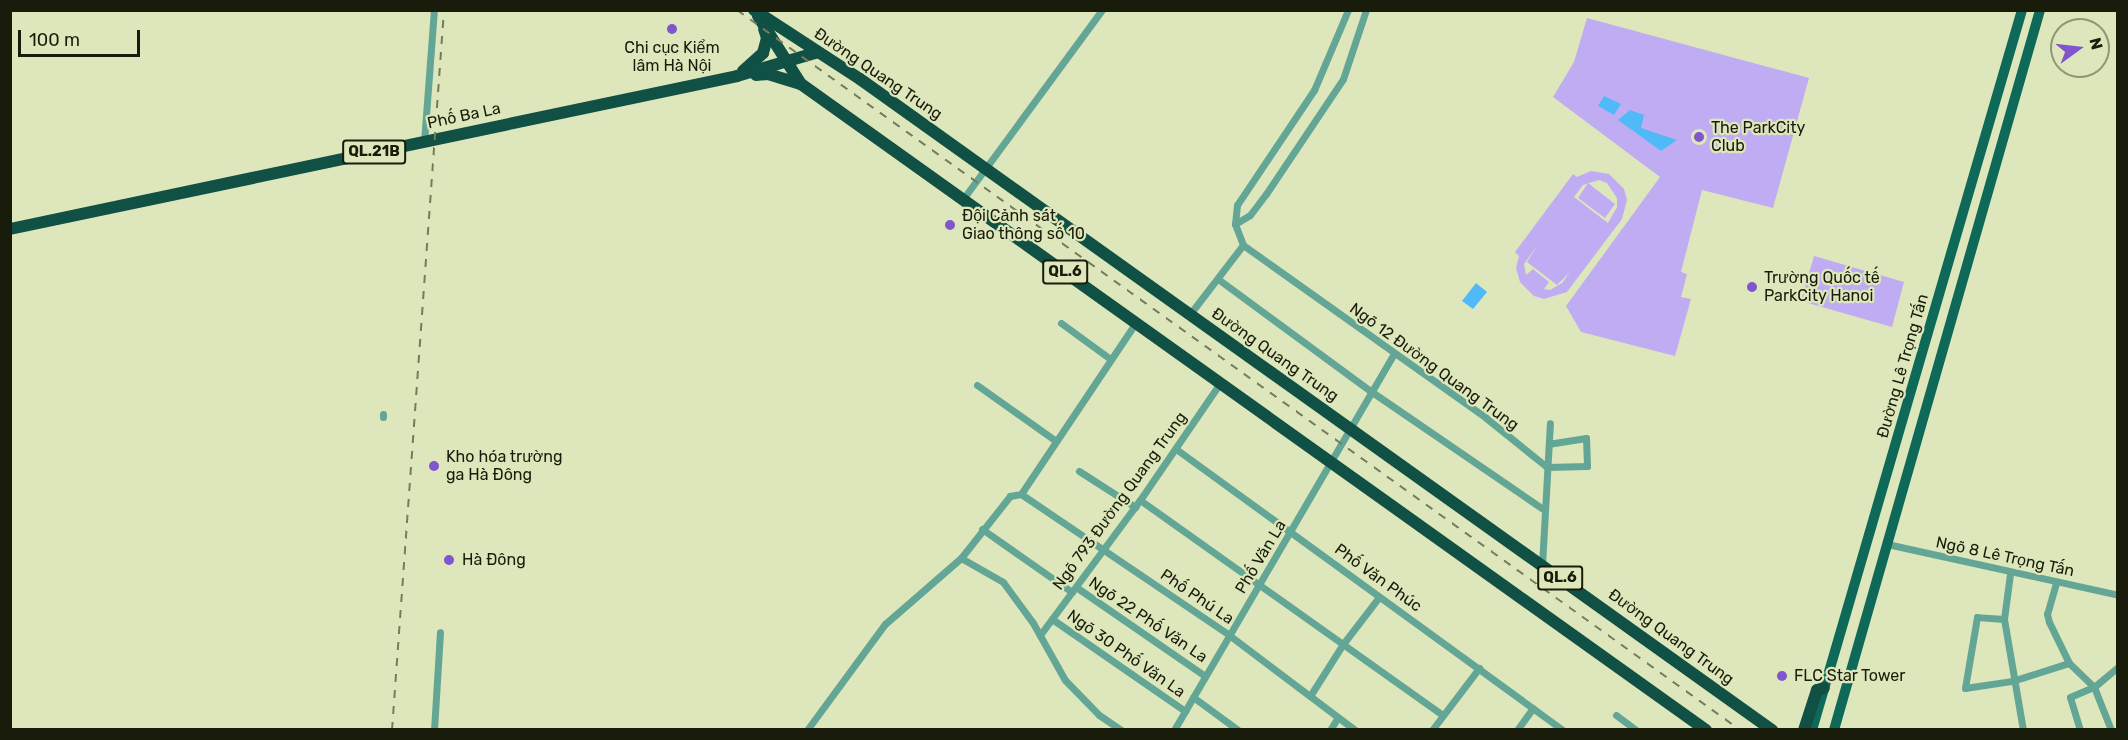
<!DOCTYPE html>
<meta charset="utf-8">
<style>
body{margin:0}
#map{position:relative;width:2128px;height:740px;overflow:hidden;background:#dee7bb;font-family:Rubik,sans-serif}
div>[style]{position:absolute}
.green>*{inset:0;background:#c0acf3}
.water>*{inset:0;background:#50baf6}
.street>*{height:7px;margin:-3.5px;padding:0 3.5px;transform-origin:3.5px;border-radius:3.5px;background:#63a696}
.primary>*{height:10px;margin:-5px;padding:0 5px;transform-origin:5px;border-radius:5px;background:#0e6959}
.highway>*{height:12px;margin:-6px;padding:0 6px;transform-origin:6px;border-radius:6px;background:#115044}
.rail>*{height:2px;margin-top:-1px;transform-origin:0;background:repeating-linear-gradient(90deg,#757b5e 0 8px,transparent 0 16px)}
.dots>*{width:16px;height:16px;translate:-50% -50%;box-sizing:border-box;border:3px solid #dee7bb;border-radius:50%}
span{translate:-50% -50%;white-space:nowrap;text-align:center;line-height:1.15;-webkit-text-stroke:4.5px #dee7bb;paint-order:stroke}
.shield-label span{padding:2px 4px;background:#dee7bb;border:2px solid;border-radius:4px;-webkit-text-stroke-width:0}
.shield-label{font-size:15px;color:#191c0b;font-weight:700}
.poi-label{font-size:16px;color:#191c0b}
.left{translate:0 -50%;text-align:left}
.street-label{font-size:16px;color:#191c0b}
.frame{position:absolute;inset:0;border:12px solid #191c0b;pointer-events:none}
.north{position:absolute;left:2050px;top:18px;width:60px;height:60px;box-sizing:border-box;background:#dee7bb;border:2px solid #8f9675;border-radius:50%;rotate:75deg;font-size:16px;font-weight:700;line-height:24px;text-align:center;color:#191c0b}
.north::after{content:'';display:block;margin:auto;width:21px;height:27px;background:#8155ce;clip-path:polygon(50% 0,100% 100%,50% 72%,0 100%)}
.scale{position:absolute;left:18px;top:30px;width:122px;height:27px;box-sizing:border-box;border:3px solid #191c0b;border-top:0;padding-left:8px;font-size:18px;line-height:21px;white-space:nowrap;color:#191c0b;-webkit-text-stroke:4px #dee7bb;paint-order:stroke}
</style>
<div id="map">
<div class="green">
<i style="clip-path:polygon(1587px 18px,1809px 78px,1773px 208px,1702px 190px,1681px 272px,1687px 274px,1681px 297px,1691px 299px,1675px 356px,1581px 332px,1566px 306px,1660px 177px,1553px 97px,1574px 62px)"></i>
<i style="clip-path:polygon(evenodd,1591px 171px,1609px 174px,1624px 189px,1627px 200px,1622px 219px,1567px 292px,1544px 299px,1534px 296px,1520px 282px,1516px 268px,1519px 256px,1515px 252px,1573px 174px,1577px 177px,1591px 171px,1599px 180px,1607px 183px,1617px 198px,1617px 207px,1608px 223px,1574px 197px,1583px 185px,1599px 180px,1591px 171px,1537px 246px,1527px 262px,1557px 285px,1570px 272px,1562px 283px,1550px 290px,1544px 289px,1549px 282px,1533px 269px,1526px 275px,1524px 264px,1537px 246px)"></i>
<i style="clip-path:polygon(1588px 183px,1615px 204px,1605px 218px,1578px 198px)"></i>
<i style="clip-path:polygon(1814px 256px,1904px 282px,1892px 327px,1801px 301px)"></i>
</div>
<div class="water">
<i style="clip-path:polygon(1604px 96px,1621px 104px,1614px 115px,1598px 106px)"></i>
<i style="clip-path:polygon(1630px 110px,1644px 115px,1641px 128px,1677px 140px,1661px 151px,1618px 120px)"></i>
<i style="clip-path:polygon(1476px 283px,1487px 292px,1473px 309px,1462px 301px)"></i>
</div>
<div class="street">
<i style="left:1348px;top:10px;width:87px;rotate:113deg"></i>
<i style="left:1314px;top:90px;width:138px;rotate:123.8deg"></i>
<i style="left:1237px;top:205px;width:19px;rotate:96deg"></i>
<i style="left:1235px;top:224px;width:22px;rotate:69deg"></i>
<i style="left:1243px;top:245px;width:298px;rotate:35.4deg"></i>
<i style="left:1486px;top:418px;width:78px;rotate:38.8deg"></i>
<i style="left:424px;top:142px;width:132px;rotate:-85.7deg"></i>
<i style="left:963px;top:199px;width:235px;rotate:-53.7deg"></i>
<i style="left:1235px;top:224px;width:17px;rotate:-31deg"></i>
<i style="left:1250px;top:215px;width:26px;rotate:-53deg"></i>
<i style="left:1266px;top:194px;width:138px;rotate:-56.2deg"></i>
<i style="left:1343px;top:79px;width:73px;rotate:-71.6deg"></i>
<i style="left:1218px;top:279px;width:191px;rotate:36.3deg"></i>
<i style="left:1372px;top:392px;width:207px;rotate:34.4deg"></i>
<i style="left:1190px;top:314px;width:87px;rotate:-52.5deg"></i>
<i style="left:1061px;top:323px;width:59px;rotate:36.1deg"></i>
<i style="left:977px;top:385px;width:97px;rotate:35.3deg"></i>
<i style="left:383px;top:417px;width:3px;rotate:-90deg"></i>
<i style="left:1176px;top:449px;width:478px;rotate:36deg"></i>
<i style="left:1547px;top:467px;width:40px;rotate:-1.4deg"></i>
<i style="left:1587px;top:466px;width:28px;rotate:-92deg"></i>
<i style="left:1586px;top:438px;width:37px;rotate:171deg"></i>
<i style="left:1079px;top:471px;width:67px;rotate:32.7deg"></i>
<i style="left:1021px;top:494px;width:251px;rotate:34.1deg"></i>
<i style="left:1229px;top:635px;width:158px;rotate:37deg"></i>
<i style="left:1021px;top:494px;width:207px;rotate:-56.2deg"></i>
<i style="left:1140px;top:500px;width:371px;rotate:35.4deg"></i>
<i style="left:982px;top:529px;width:110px;rotate:35deg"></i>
<i style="left:1887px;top:544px;width:237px;rotate:12.4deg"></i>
<i style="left:961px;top:558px;width:48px;rotate:29.7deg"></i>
<i style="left:1003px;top:582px;width:51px;rotate:53.8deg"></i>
<i style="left:1033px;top:623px;width:65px;rotate:60.7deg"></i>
<i style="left:1065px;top:680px;width:49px;rotate:45.8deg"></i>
<i style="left:1099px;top:715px;width:27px;rotate:34deg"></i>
<i style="left:1542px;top:565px;width:142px;rotate:-86.8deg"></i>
<i style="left:2010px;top:574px;width:45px;rotate:97.6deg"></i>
<i style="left:2004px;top:619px;width:113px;rotate:80.3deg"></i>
<i style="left:2056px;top:583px;width:32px;rotate:106deg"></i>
<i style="left:2047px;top:614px;width:8px;rotate:76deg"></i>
<i style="left:2049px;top:622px;width:46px;rotate:64deg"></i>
<i style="left:2069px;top:663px;width:35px;rotate:44deg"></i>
<i style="left:2094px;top:687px;width:46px;rotate:68.4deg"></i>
<i style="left:1076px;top:587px;width:157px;rotate:34.6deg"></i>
<i style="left:1052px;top:619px;width:162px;rotate:34.7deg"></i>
<i style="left:2004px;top:619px;width:27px;rotate:-176deg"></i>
<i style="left:1977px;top:617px;width:72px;rotate:99.6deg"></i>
<i style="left:1965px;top:688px;width:48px;rotate:-8.5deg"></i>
<i style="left:2012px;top:681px;width:60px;rotate:-17.5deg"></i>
<i style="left:1040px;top:635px;width:168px;rotate:-53.5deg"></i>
<i style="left:1140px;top:500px;width:142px;rotate:-55.6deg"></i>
<i style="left:1310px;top:696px;width:62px;rotate:-57.6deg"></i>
<i style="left:1343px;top:644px;width:59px;rotate:-52.5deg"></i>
<i style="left:1193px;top:697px;width:56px;rotate:36.3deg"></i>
<i style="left:1616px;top:715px;width:25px;rotate:37deg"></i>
<i style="left:434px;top:730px;width:98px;rotate:-86.5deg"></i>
<i style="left:807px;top:730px;width:132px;rotate:-53.7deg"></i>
<i style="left:885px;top:624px;width:101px;rotate:-41deg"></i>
<i style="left:961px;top:558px;width:79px;rotate:-51.7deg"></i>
<i style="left:1010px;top:496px;width:11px;rotate:-10deg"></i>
<i style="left:1174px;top:730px;width:434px;rotate:-59.7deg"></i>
<i style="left:1330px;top:730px;width:15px;rotate:-58deg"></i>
<i style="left:1432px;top:730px;width:78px;rotate:-52.8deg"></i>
<i style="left:1517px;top:730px;width:27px;rotate:-54deg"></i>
<i style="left:2080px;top:730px;width:34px;rotate:-107deg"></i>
<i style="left:2070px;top:697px;width:26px;rotate:-23deg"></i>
<i style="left:2094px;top:687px;width:31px;rotate:-40deg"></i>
</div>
<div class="primary">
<i style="left:1812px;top:730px;width:750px;rotate:-73.74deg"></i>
<i style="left:1834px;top:730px;width:749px;rotate:-74.03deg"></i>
</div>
<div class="highway">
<i style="left:754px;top:10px;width:126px;rotate:33.1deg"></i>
<i style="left:860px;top:79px;width:1121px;rotate:35.52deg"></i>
<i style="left:758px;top:16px;width:80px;rotate:57.7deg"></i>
<i style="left:801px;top:84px;width:1112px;rotate:35.52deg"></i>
<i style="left:743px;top:71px;width:27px;rotate:-42deg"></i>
<i style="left:763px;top:53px;width:16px;rotate:-75deg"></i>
<i style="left:767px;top:38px;width:9px;rotate:-108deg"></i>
<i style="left:756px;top:75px;width:12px;rotate:-5deg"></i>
<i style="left:768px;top:74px;width:34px;rotate:17deg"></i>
<i style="left:10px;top:229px;width:743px;rotate:-11.88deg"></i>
<i style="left:737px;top:76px;width:84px;rotate:-16.5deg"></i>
<i style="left:1804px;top:730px;width:42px;rotate:-72deg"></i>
<i style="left:1817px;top:690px;width:7px;rotate:-16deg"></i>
</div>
<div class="rail">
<i style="left:737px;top:10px;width:1235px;rotate:35.67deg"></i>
<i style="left:392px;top:730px;width:722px;rotate:-85.87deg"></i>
</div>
<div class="dots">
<i style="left:672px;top:29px;background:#8155ce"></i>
<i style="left:1699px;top:137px;background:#8155ce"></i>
<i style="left:950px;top:225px;background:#8155ce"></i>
<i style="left:1752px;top:287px;background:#8155ce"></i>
<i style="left:434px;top:466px;background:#8155ce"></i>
<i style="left:449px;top:560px;background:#8155ce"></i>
<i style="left:1782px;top:676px;background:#8155ce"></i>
</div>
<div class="shield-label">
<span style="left:374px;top:152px">QL.21B</span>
<span style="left:1065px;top:272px">QL.6</span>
<span style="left:1560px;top:578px">QL.6</span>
</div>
<div class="poi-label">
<span style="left:672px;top:57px">Chi cục Kiểm<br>lâm Hà Nội</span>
<span class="left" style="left:1711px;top:137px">The ParkCity<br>Club</span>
<span class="left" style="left:962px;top:225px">Đội Cảnh sát<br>Giao thông số 10</span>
<span class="left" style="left:1764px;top:287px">Trường Quốc tế<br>ParkCity Hanoi</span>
<span class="left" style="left:446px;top:466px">Kho hóa trường<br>ga Hà Đông</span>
<span class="left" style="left:462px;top:560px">Hà Đông</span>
<span class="left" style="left:1794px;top:676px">FLC Star Tower</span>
</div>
<div class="street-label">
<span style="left:878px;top:74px;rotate:34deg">Đường Quang Trung</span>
<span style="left:464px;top:116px;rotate:-12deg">Phố Ba La</span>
<span style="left:1275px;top:355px;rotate:35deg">Đường Quang Trung</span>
<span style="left:1903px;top:366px;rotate:-74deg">Đường Lê Trọng Tấn</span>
<span style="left:1434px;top:367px;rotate:36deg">Ngõ 12 Đường Quang Trung</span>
<span style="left:1120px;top:501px;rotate:-54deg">Ngõ 793 Đường Quang Trung</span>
<span style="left:1261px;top:557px;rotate:-59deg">Phố Văn La</span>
<span style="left:2005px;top:557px;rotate:12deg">Ngõ 8 Lê Trọng Tấn</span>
<span style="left:1378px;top:578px;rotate:36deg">Phố Văn Phúc</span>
<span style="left:1197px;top:597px;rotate:34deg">Phố Phú La</span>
<span style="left:1148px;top:620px;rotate:34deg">Ngõ 22 Phố Văn La</span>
<span style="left:1671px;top:637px;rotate:36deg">Đường Quang Trung</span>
<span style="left:1126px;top:654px;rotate:35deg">Ngõ 30 Phố Văn La</span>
</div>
<div class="frame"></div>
<div class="north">N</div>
<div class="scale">100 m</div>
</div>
